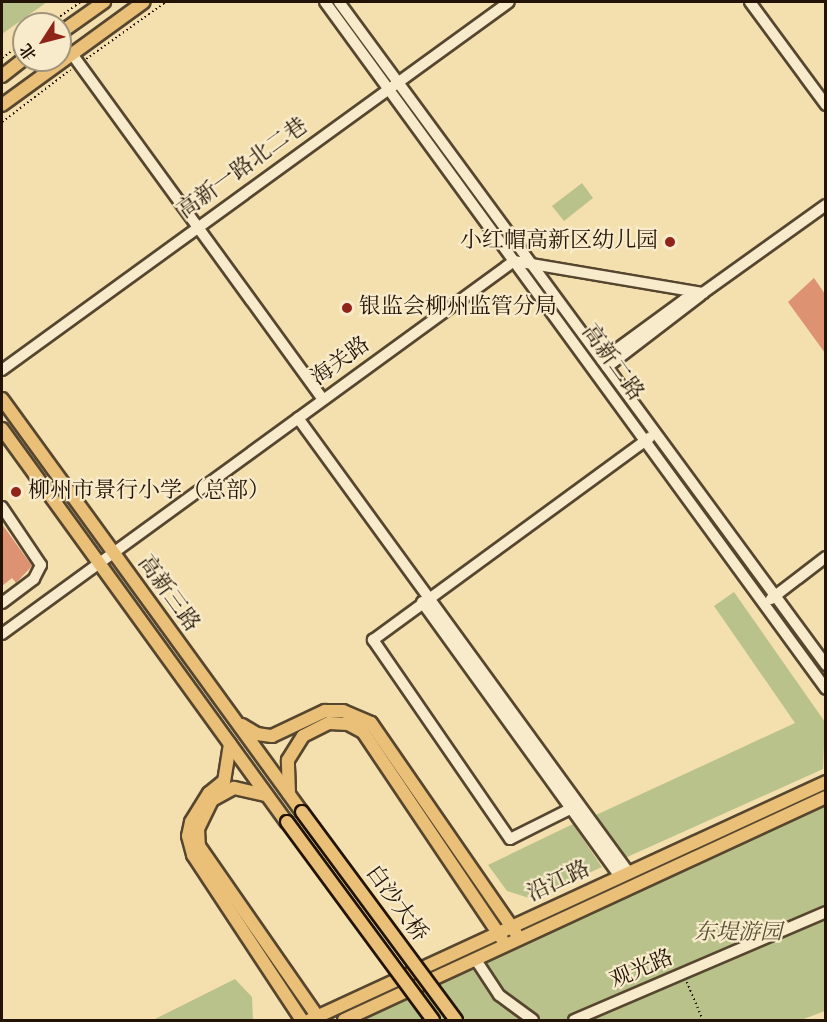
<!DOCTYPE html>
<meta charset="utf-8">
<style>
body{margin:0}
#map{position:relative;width:827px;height:1022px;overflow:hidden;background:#f4e0af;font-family:"Old Standard TT","Noto Serif SC",serif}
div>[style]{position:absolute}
.green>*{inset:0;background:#bac28b}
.building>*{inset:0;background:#dd9272}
.path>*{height:1.5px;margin-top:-0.75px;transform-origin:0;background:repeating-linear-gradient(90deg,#221304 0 1.5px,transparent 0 4.5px)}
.roads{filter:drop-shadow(2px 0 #56462f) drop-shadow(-2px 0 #56462f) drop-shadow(0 2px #56462f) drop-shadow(0 -2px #56462f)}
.minor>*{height:10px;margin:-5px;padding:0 5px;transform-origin:5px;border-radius:5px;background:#f8ebcb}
.major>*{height:12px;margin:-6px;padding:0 6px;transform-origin:6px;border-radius:6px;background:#eac078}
.bridges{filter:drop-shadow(2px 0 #221304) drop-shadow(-2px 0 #221304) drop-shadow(0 2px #221304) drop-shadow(0 -2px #221304)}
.major-bridge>*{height:12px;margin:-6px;padding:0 6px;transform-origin:6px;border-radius:6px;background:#eac078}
.dots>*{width:16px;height:16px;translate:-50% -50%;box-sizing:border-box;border:3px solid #f8ebcb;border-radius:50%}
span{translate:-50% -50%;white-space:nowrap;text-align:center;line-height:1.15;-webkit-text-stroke:4.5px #f8ebcb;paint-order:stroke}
.street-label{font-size:22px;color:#221304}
.poi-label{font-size:22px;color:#221304}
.right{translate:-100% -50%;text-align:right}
.left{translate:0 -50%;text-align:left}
.park-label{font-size:22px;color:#575033;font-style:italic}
.frame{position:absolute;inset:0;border:3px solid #221304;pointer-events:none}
.north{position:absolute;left:12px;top:12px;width:60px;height:60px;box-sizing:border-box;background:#f8ebcb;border:2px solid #a2957b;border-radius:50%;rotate:234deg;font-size:16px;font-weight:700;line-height:24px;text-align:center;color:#221304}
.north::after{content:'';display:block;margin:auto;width:21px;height:27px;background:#8f2418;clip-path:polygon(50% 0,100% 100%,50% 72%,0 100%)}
</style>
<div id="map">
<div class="green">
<i style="clip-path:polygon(2px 2px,47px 2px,2px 34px)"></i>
<i style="clip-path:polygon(582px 183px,593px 198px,564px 221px,552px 206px)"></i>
<i style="clip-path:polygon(734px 592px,825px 722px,823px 769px,625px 858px,596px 815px,795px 723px,714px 606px)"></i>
<i style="clip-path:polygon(825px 797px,825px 1011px,801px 1020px,344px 1020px)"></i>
<i style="clip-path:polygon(573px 824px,602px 867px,532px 899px,507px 891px,488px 865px)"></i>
<i style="clip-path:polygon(235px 979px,252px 997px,253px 1020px,153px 1020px)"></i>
</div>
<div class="building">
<i style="clip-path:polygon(814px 278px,825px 294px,825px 353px,788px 302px)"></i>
<i style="clip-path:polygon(2px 524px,32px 566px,16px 583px,12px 578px,2px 586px)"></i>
</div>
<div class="path">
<i style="left:49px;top:24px;width:38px;rotate:-35deg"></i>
<i style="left:2px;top:58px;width:27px;rotate:-36deg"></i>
<i style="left:86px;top:59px;width:98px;rotate:-35.5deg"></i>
<i style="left:2px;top:122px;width:86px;rotate:-37.4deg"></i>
<i style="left:687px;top:982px;width:41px;rotate:67.2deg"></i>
</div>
<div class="roads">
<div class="minor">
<i style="left:325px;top:2px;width:850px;rotate:53.9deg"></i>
<i style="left:339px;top:2px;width:823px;rotate:53.7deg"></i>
<i style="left:750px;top:2px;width:128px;rotate:53.6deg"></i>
<i style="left:72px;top:54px;width:427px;rotate:54deg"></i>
<i style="left:602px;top:360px;width:102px;rotate:-36.2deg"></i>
<i style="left:684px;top:300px;width:20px;rotate:-20deg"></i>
<i style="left:607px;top:367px;width:118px;rotate:-37.5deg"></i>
<i style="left:2px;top:370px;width:626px;rotate:-35.97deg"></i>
<i style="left:298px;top:418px;width:563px;rotate:53.97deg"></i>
<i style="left:2px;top:507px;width:70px;rotate:56.1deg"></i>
<i style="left:41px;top:565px;width:16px;rotate:117deg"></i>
<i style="left:34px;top:579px;width:40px;rotate:143deg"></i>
<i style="left:771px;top:599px;width:69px;rotate:-37.4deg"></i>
<i style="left:422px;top:602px;width:339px;rotate:54.2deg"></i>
<i style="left:2px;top:634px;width:633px;rotate:-36.07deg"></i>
<i style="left:514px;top:261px;width:192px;rotate:9.6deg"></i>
<i style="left:703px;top:293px;width:151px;rotate:-35.6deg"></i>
<i style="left:570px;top:809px;width:67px;rotate:153.4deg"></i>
<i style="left:510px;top:839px;width:242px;rotate:-124.5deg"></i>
<i style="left:373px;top:640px;width:343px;rotate:-36.2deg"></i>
<i style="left:476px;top:960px;width:42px;rotate:56.7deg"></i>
<i style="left:499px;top:995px;width:42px;rotate:36.3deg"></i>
<i style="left:574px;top:1020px;width:274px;rotate:-23.2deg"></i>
</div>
<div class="major">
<i style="left:60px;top:33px;width:54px;rotate:-35.2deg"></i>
<i style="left:2px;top:76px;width:28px;rotate:-38deg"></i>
<i style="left:2px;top:105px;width:175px;rotate:-36deg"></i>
<i style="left:2px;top:399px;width:510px;rotate:54.01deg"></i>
<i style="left:2px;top:429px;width:485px;rotate:54.1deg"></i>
<i style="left:242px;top:725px;width:17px;rotate:31deg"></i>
<i style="left:257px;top:734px;width:15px;rotate:8deg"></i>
<i style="left:272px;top:736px;width:59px;rotate:-25.3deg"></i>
<i style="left:325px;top:711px;width:18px"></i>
<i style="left:343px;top:711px;width:30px;rotate:23deg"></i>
<i style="left:371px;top:723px;width:255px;rotate:55.4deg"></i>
<i style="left:230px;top:744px;width:37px;rotate:99deg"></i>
<i style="left:224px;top:781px;width:19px;rotate:141deg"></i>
<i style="left:209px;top:793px;width:34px;rotate:122deg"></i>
<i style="left:191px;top:822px;width:14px;rotate:102deg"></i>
<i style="left:188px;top:836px;width:20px;rotate:75deg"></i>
<i style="left:193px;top:855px;width:198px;rotate:56.6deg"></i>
<i style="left:289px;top:794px;width:34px;rotate:-92deg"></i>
<i style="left:288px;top:760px;width:28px;rotate:-58deg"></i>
<i style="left:303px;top:736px;width:29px;rotate:-27deg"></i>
<i style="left:329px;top:723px;width:19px;rotate:3deg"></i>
<i style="left:348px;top:724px;width:17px;rotate:28deg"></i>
<i style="left:363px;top:732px;width:249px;rotate:56.1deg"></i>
<i style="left:265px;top:795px;width:32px;rotate:-167deg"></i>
<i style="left:234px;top:788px;width:25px;rotate:151deg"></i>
<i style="left:212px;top:800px;width:32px;rotate:116deg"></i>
<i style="left:198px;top:829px;width:17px;rotate:87deg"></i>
<i style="left:199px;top:846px;width:212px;rotate:55.2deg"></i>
<i style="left:310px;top:1020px;width:568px;rotate:-24.76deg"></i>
<i style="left:344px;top:1020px;width:531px;rotate:-24.83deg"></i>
</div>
</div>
<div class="bridges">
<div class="major-bridge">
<i style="left:302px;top:812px;width:259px;rotate:53.5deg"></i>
<i style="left:287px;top:822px;width:246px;rotate:53.6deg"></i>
</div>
</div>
<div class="dots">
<i style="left:670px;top:242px;background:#8f2418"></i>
<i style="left:347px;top:308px;background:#8f2418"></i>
<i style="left:16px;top:492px;background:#8f2418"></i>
</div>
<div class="street-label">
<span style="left:243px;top:169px;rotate:-36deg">高新一路北二巷</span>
<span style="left:341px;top:362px;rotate:-36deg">海关路</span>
<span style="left:612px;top:363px;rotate:54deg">高新二路</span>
<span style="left:168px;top:594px;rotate:54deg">高新三路</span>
<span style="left:559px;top:882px;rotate:-25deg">沿江路</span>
<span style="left:396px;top:904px;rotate:54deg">白沙大桥</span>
<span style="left:642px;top:970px;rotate:-23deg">观光路</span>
</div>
<div class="poi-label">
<span class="right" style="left:658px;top:242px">小红帽高新区幼儿园</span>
<span class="left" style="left:359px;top:308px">银监会柳州监管分局</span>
<span class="left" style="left:28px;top:492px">柳州市景行小学（总部）</span>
</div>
<div class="park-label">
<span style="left:738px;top:934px">东堤游园</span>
</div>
<div class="frame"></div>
<div class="north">北</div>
</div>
